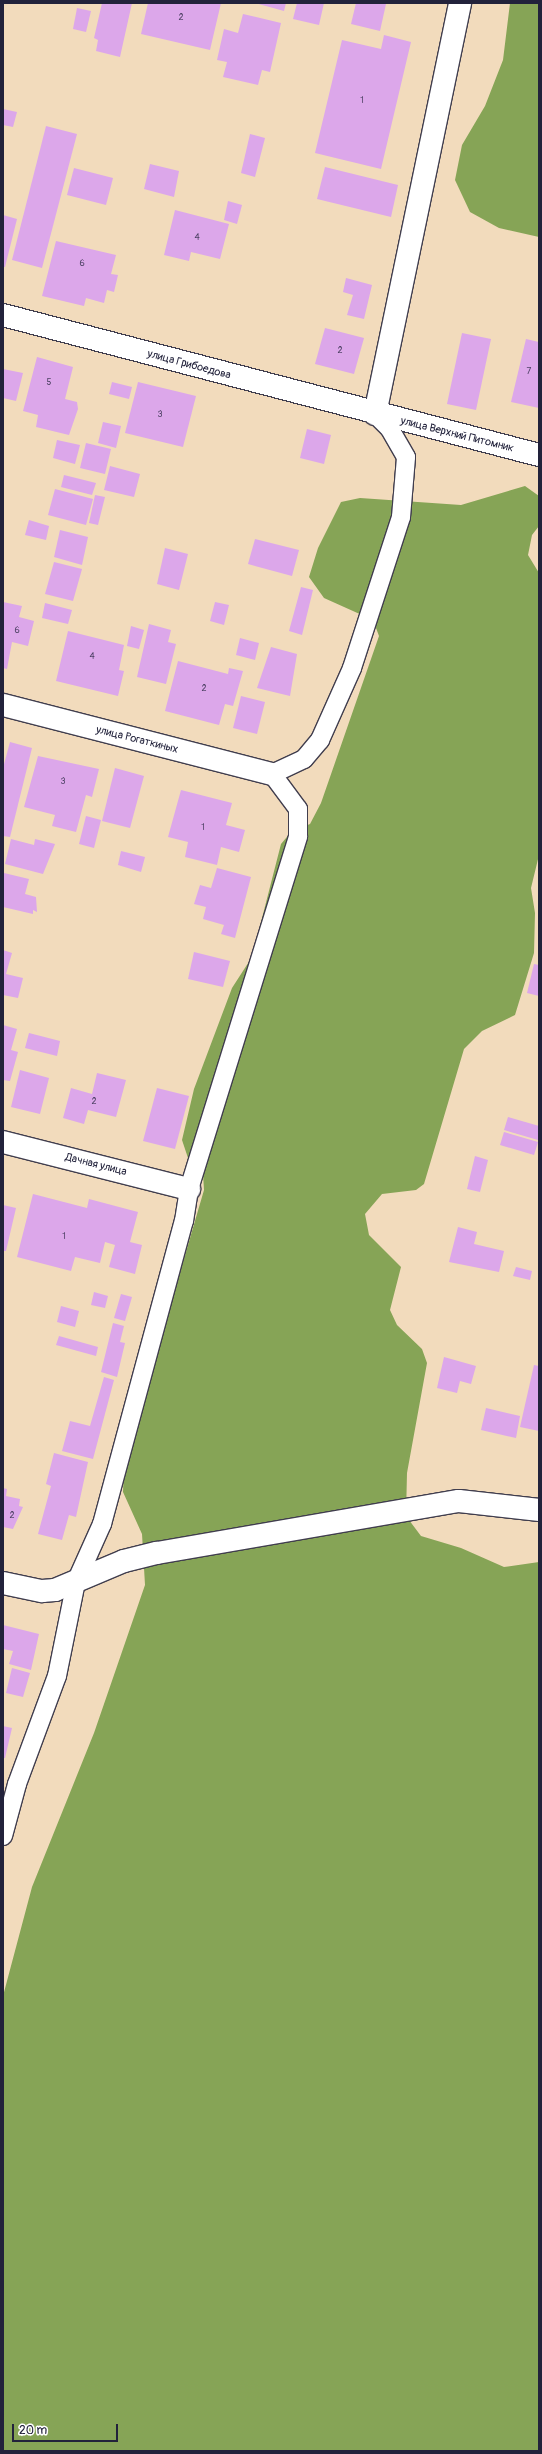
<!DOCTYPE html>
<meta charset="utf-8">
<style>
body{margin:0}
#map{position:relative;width:542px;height:2454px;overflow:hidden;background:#f2dbbc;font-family:Pangolin,sans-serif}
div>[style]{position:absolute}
.forest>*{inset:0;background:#86a456}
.building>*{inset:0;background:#dca7ea}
.roads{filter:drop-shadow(1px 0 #413e4e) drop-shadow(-1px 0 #413e4e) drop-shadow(0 1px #413e4e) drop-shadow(0 -1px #413e4e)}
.lane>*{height:18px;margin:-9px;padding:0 9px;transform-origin:9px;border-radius:9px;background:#fff}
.street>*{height:22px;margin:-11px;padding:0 11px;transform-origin:11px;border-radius:11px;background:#fff}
span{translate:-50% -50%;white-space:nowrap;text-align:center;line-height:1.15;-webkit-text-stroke:3px #fff;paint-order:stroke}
.number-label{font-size:9px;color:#504367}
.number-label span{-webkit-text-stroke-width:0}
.street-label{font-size:11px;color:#22223b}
.frame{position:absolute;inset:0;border:4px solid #22223b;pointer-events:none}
.scale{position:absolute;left:12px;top:2424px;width:106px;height:18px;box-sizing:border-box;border:2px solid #22223b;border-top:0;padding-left:5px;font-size:12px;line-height:14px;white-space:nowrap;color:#22223b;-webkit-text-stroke:3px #fff;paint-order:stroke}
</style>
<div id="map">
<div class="forest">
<i style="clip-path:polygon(510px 3px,539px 3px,539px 237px,499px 228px,470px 212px,455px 180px,462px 145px,485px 106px,503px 60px)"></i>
<i style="clip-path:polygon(525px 486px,539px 496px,539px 526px,532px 535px,528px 555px,539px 573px,539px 855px,531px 888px,535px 913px,534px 953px,515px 1015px,482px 1031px,464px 1049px,424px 1184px,416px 1190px,382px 1194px,365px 1214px,369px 1235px,401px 1267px,390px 1310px,397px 1325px,422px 1349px,427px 1363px,407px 1473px,406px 1516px,421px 1536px,461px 1548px,504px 1567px,539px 1562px,539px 2451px,3px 2451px,3px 1996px,32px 1887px,94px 1733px,145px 1585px,142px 1534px,123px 1492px,124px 1465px,204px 1190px,203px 1174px,189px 1161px,182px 1140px,194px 1089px,232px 988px,252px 957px,281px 844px,291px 832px,310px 824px,321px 803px,379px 636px,373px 620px,324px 598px,309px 577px,318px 548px,341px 502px,360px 498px,461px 505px)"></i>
</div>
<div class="building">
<i style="clip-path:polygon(102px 3px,132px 3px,120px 57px,96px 51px,98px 40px,94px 38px)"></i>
<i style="clip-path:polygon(148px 3px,221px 3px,210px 50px,141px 34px)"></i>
<i style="clip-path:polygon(255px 3px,286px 3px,284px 11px)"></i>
<i style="clip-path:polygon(297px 3px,324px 3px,319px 25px,293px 19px)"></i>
<i style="clip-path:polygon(356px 3px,386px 4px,380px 31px,351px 24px)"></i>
<i style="clip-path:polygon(77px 8px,91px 11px,86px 32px,73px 29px)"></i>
<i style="clip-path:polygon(243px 14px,281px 23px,270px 72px,262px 70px,258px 85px,223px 77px,227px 62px,217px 60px,224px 29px,238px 33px)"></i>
<i style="clip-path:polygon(384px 35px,411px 42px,381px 169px,315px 153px,342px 40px,381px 49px)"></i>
<i style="clip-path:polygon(3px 109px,17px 112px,13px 127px,3px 125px)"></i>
<i style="clip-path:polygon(46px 126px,77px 134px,42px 268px,12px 260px)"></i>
<i style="clip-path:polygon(250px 134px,265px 138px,255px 177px,241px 173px)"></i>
<i style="clip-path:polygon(150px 164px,179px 171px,174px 197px,144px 189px)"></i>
<i style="clip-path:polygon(325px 167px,398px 185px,391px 217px,317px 199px)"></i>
<i style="clip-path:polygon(74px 168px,113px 178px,106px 205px,67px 195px)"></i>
<i style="clip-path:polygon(228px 201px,242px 205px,237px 224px,224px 220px)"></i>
<i style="clip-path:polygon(175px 210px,229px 224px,220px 259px,191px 252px,189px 261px,164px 255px)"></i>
<i style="clip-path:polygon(3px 215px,17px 219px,5px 267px,3px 267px)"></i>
<i style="clip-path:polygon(56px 241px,116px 255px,111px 274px,118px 275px,114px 292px,107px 290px,104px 303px,86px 298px,84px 306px,42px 296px)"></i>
<i style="clip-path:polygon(346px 278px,372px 285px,364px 319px,347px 315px,353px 295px,343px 292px)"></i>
<i style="clip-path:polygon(325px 328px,364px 338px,354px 374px,315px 364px)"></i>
<i style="clip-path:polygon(462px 333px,491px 339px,476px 410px,447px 404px)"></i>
<i style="clip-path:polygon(526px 339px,539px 342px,539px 408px,511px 402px)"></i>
<i style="clip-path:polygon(37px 357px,73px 367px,65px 399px,77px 402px,78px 409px,69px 435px,36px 427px,38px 415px,23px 411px)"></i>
<i style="clip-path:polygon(3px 369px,23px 373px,16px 401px,3px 398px)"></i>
<i style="clip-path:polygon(112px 382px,132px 387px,129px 399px,109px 394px)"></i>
<i style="clip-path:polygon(138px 382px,196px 396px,183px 447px,125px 433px)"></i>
<i style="clip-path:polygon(103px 422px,121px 426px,116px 448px,98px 443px)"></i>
<i style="clip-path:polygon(307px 429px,331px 435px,324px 464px,300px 458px)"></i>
<i style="clip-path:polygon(57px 440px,80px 445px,75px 464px,53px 458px)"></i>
<i style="clip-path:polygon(86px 443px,111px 449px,105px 474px,80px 468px)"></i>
<i style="clip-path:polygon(110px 466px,140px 474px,134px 497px,104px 490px)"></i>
<i style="clip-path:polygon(64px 475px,96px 483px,92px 495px,61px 487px)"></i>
<i style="clip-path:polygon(55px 489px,93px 499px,86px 525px,48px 515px)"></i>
<i style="clip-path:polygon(95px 495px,105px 497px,98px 525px,89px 523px)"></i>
<i style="clip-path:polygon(29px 520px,49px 526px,46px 540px,25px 535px)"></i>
<i style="clip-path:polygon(60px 530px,88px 537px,82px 565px,54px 557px)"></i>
<i style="clip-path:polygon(255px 539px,299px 550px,292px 576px,248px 564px)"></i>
<i style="clip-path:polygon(165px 548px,188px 554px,179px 590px,157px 584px)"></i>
<i style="clip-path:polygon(54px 562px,82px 569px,73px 601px,45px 594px)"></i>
<i style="clip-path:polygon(301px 587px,313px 590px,302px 635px,289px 631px)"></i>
<i style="clip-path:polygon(3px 602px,22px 606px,19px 617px,34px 621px,28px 646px,12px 642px,7px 669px,3px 668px)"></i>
<i style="clip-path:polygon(215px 602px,229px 605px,224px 625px,210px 621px)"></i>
<i style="clip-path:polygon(45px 603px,72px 610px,68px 624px,42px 618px)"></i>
<i style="clip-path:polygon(149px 624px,171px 630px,168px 642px,176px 644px,166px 684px,137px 677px)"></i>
<i style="clip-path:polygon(131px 626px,144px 630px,139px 649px,127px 646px)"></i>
<i style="clip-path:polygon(68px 631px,124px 645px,119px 670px,124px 671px,118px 696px,56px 681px)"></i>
<i style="clip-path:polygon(240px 638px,259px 643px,255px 660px,236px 655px)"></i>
<i style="clip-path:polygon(271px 647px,297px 654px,290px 696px,257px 688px)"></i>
<i style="clip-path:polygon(178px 661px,228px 674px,229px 668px,243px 671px,233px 706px,225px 704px,219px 725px,165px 711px)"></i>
<i style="clip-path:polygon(241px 696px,265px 702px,257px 734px,233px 728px)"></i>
<i style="clip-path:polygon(10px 742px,32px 748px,10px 837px,3px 836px,3px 768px)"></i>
<i style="clip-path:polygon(38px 756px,99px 769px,92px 797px,86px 795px,76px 832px,52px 826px,55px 815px,24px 807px)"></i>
<i style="clip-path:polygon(115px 768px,144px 776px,130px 828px,102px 821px)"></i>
<i style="clip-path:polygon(181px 790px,232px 803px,226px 825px,245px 830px,239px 852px,221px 847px,217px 865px,185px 857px,188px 842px,168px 837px)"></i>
<i style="clip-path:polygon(86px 816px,101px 820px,94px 848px,79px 844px)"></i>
<i style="clip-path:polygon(11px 839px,34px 845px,35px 839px,55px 844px,43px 874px,5px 864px)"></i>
<i style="clip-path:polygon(121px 851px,145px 857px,141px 872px,118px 865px)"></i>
<i style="clip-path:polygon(217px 868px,251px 877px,235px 938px,221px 934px,224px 925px,203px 919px,206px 907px,194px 904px,200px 885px,211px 888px)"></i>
<i style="clip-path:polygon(4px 873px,29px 879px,25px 894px,36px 897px,37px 912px,33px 910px,33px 914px,3px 907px)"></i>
<i style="clip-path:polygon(3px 950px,12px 953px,6px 974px,23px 978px,18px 998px,3px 995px)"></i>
<i style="clip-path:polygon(194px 952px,230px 961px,223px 987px,188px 979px)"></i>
<i style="clip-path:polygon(534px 964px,539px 965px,539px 996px,527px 993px)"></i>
<i style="clip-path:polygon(3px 1025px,17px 1029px,11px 1050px,18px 1052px,10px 1081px,3px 1080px)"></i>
<i style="clip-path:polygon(29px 1033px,60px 1041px,57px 1056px,25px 1048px)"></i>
<i style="clip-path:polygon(20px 1070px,49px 1078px,40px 1114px,11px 1107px)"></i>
<i style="clip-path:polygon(97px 1073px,126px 1080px,116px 1117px,88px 1110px,84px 1124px,63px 1118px,71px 1088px,92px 1094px)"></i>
<i style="clip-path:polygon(157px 1088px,189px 1096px,175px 1149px,143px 1141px)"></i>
<i style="clip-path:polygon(508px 1117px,539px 1126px,538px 1140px,504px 1130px)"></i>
<i style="clip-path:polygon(504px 1132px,538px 1142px,534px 1155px,500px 1145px)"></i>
<i style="clip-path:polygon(475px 1156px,488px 1160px,480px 1192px,467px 1189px)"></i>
<i style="clip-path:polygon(33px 1194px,87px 1208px,89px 1199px,138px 1212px,130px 1242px,142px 1245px,135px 1274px,109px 1267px,115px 1245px,105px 1242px,100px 1263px,75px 1257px,71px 1271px,17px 1257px)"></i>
<i style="clip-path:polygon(3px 1205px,16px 1208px,6px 1251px,3px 1251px)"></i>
<i style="clip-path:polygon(458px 1227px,477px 1232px,474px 1244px,504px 1251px,499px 1272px,449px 1262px)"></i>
<i style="clip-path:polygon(516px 1267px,532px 1271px,530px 1280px,513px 1276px)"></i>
<i style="clip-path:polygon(94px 1292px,108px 1296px,105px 1308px,91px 1305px)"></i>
<i style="clip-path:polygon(121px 1294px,132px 1297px,125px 1321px,114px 1318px)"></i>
<i style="clip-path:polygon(61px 1306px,79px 1311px,75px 1327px,57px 1322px)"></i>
<i style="clip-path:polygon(113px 1323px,124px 1326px,120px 1342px,125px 1343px,117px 1377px,101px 1372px)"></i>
<i style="clip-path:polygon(59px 1336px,98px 1347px,96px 1356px,56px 1345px)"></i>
<i style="clip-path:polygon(444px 1357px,476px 1366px,471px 1384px,460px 1381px,457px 1393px,437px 1388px)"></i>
<i style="clip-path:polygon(534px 1365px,539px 1366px,539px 1431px,520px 1427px)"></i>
<i style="clip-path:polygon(104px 1377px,114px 1380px,93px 1459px,62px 1451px,70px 1421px,90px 1426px)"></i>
<i style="clip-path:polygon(486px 1408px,520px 1416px,516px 1438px,481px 1430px)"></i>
<i style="clip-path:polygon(54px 1453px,88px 1462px,76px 1517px,69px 1515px,62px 1540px,38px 1534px,51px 1486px,46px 1484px)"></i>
<i style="clip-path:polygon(3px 1488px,7px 1489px,6px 1496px,20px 1499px,19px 1506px,23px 1507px,13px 1529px,3px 1527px)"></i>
<i style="clip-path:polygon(3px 1625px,39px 1634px,31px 1670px,9px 1664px,13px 1651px,3px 1649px)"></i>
<i style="clip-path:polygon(12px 1668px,30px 1673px,23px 1697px,6px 1693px)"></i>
<i style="clip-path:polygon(3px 1726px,12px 1728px,5px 1758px,3px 1758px)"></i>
</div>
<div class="roads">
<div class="lane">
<i style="left:3px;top:1836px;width:54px;rotate:-74.9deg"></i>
<i style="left:17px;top:1784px;width:115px;rotate:-69.7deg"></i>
<i style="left:57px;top:1676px;width:96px;rotate:-78.6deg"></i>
<i style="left:76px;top:1582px;width:64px;rotate:-65.9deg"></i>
<i style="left:102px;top:1524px;width:314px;rotate:-74.9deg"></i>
<i style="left:184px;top:1221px;width:32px;rotate:-81deg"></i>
<i style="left:189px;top:1189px;width:369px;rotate:-72.8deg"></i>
<i style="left:298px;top:836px;width:27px;rotate:-90deg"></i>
<i style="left:298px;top:809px;width:44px;rotate:-126.6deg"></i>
<i style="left:272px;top:774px;width:35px;rotate:-25deg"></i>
<i style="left:304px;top:759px;width:25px;rotate:-50deg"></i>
<i style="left:320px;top:740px;width:79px;rotate:-66deg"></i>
<i style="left:352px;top:668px;width:159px;rotate:-72deg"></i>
<i style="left:401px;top:517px;width:60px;rotate:-85.2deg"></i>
<i style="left:406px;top:457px;width:34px;rotate:-120deg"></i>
<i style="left:389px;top:428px;width:20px;rotate:-135deg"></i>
</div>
<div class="street">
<i style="left:3px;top:315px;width:554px;rotate:14.64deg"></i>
<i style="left:375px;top:414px;width:420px;rotate:-78.3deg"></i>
<i style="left:3px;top:705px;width:278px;rotate:14.4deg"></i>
<i style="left:3px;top:1142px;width:192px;rotate:14.2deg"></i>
<i style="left:3px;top:1583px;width:40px;rotate:12deg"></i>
<i style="left:42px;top:1591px;width:13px;rotate:-4deg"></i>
<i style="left:55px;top:1590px;width:75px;rotate:-22.8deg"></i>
<i style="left:124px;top:1561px;width:34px;rotate:-14deg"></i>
<i style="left:157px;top:1553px;width:306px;rotate:-9.8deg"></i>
<i style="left:459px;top:1501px;width:81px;rotate:6.4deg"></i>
</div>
</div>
<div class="number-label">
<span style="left:181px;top:18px">2</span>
<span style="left:362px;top:101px">1</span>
<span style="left:197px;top:238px">4</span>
<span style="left:82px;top:264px">6</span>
<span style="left:340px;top:351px">2</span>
<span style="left:529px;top:372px">7</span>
<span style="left:49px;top:383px">5</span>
<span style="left:160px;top:415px">3</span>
<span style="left:17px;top:631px">6</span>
<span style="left:92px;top:657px">4</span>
<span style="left:204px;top:689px">2</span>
<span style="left:63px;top:782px">3</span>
<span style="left:203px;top:828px">1</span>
<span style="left:94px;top:1102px">2</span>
<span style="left:64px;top:1237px">1</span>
<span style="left:12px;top:1516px">2</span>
</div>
<div class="street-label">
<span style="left:189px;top:365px;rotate:15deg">улица Грибоедова</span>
<span style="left:457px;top:435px;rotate:14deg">улица Верхний Питомник</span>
<span style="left:137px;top:740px;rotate:14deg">улица Рогаткиных</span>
<span style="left:96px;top:1165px;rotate:14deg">Дачная улица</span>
</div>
<div class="frame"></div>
<div class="scale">20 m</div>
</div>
